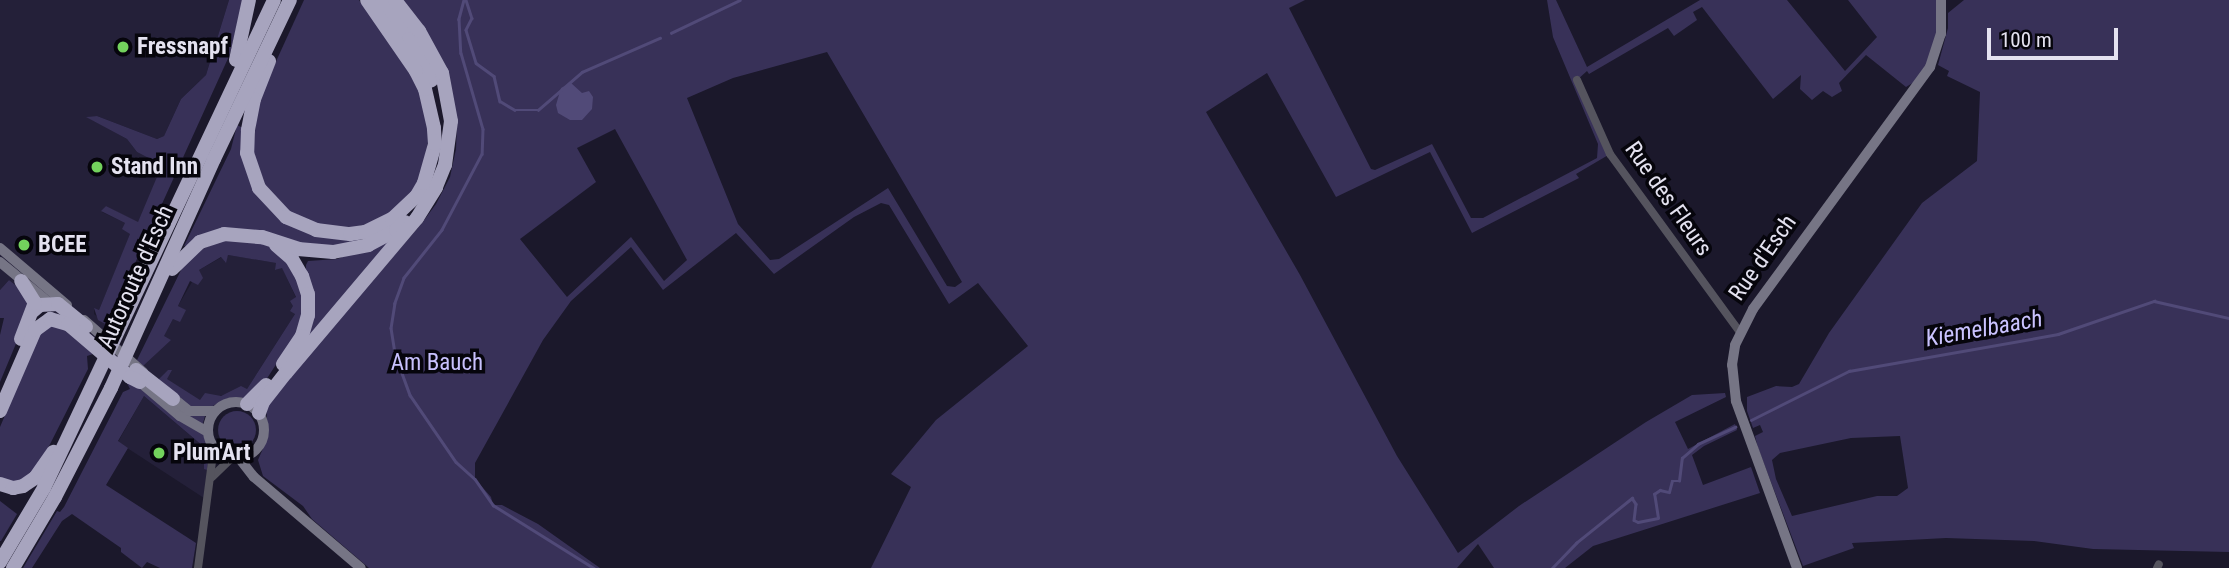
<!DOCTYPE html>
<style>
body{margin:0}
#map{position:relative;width:2229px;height:568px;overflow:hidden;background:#1b182b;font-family:"Roboto Condensed",sans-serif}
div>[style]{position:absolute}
.built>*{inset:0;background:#242039}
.green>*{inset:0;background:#383158}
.round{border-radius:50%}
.water>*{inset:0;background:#514a78}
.stream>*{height:2.5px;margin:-1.25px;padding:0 1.25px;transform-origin:1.25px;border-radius:1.25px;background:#514a78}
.minor>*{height:8px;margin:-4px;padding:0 4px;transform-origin:4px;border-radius:4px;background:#55545e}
.secondary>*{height:10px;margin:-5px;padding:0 5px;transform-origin:5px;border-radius:5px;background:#767585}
.secondary>.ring{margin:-5px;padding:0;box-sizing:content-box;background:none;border:10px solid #767585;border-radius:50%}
.motorway>*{height:14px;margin:-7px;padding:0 7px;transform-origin:7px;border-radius:7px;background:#a7a4be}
.dots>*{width:19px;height:19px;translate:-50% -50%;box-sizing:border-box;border:4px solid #06050c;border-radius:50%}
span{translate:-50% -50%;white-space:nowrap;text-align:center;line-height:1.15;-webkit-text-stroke:7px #06050c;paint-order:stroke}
.poi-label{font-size:23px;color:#e4e2f0;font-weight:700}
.left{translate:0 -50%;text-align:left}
.street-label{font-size:23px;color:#e4e2f0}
.park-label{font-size:23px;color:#c8c1fd}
.water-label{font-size:24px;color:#cac3ff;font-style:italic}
.scale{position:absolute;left:1987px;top:28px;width:131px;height:32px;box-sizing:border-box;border:4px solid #e4e2f0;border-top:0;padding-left:9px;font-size:21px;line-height:24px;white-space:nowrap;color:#e4e2f0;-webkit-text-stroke:5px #06050c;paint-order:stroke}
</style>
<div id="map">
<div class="built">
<i style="clip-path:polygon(0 0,229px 0,206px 75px,181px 99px,164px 136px,157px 139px,97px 116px,87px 117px,127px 139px,137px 152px,163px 165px,138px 223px,106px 206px,102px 212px,125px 223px,131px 234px,99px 310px,94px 309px,94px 314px,107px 325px,105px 330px,137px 360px,170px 340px,163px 337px,173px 319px,185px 310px,178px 306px,199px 270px,222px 257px,225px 262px,228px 255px,277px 263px,276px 270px,282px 267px,296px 298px,293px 306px,295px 314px,247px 389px,200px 401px,166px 379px,164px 373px,164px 410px,9px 280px,0 290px)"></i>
<i style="clip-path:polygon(144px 396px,205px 448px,204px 468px,207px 470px,204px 498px,118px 442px)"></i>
</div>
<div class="green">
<i style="clip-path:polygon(229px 0,243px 0,230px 54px,107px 325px,98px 320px,94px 308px,99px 310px,130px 234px,122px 229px,125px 223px,101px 211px,106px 206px,138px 222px,162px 165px,137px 152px,127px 139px,86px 117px,97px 116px,157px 139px,164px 136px,181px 99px,206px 75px)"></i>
<i style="clip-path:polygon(304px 0,359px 0,396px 49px,419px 90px,429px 133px,425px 169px,408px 198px,388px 215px,364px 225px,351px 228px,317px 225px,290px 212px,265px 185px,253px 152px,258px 101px)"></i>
<i style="clip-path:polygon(evenodd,402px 0,1305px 0,1289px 8px,1371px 169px,1375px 170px,1432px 144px,1471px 218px,1483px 218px,1597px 158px,1598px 144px,1553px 37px,1547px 0,1556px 0,1587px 67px,1700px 0,1787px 0,1845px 71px,1877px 37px,1848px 0,1937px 0,1937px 33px,1926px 65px,1916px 81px,1906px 87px,1866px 55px,1839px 83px,1842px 91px,1832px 97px,1823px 91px,1812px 100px,1800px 89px,1801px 75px,1773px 99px,1702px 7px,1693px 12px,1697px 20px,1674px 36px,1668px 28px,1589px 74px,1587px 71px,1577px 80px,1610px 154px,1576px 174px,1579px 178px,1472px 233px,1430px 152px,1336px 197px,1267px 73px,1206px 112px,1300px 275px,1397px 456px,1458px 553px,1519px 506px,1646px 422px,1692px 395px,1725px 393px,1726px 397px,1675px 422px,1688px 449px,1735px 424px,1737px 430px,1704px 446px,1692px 455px,1703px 485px,1751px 467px,1760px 493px,1593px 546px,1565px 568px,1494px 568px,1478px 544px,1457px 568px,871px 568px,911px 487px,891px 474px,936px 420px,1028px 346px,978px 283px,949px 304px,889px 205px,881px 203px,854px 217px,774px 274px,736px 233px,663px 290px,631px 247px,571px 301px,543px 340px,475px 463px,475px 479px,491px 497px,493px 505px,502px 505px,538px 524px,600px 568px,369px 568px,312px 519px,303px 506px,263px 476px,258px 460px,268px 437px,266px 404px,422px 223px,436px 204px,450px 177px,456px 149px,457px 120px,402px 0,827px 52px,962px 282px,955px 287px,947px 286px,888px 188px,779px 259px,770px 260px,738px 224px,687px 98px,733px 78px,827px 52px,402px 0,615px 129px,687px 260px,664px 281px,631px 237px,567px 297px,520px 239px,596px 182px,577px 148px,615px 129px)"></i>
<i style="clip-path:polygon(evenodd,1964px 0,2229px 0,2229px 552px,2093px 549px,2034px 541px,1946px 538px,1852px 543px,1854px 548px,1803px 566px,1758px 448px,1755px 436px,1763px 432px,1760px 425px,1753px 428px,1747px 411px,1747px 397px,1776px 386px,1792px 387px,1799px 384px,1829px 333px,1922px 203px,1977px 161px,1980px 92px,1947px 76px,1949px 71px,1938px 65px,1948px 28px,1948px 13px,1964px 0,1900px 436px,1908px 488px,1897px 496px,1877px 496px,1792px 516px,1776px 479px,1772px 460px,1780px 453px,1851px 438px,1900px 436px)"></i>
<i style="clip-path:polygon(237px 125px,245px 129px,271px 208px,352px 237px,421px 200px,394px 227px,344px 246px,299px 245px,264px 233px,184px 246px,231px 149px)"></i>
<i style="clip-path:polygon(391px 239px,311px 339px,306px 336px,306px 265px,308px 261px,337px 259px)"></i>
<i style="clip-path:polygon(224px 240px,261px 242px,278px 251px,287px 262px,298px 279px,302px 294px,302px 314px,297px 332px,266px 380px,245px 398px,228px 398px,207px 409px,203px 423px,209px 456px,207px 470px,204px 469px,204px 447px,144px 396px,118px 441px,128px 448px,106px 485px,196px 543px,192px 568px,160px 568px,147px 562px,142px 568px,121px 552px,121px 548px,72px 514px,62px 521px,32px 568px,23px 568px,57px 511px,60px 512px,64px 507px,123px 392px,130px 389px,127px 383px,158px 380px,168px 370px,172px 370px,167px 379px,200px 400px,205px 393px,221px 396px,241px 386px,247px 389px,295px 314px,290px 311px,293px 306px,290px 301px,296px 297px,282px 268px,275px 270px,276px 263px,228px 255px,226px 263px,221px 257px,199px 270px,203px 278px,198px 285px,190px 281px,178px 306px,186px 310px,180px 322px,173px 319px,164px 336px,171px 340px,143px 366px,137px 360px,183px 266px,202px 249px)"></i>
<i style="clip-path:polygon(9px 280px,24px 292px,30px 310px,0 382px,0 335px,4px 318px,0 318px,0 290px)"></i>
<i style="clip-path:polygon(59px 324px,93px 354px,87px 356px,88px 369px,40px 464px,32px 474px,13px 483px,0 478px,0 427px,43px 326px)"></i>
<i class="round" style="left:218px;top:411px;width:38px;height:38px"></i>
<i style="clip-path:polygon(0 501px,17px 514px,1px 541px,0 541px)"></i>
</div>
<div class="water">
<i style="clip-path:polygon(571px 83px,582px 93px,589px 91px,593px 97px,592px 109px,582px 120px,570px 120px,558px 113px,556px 105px,561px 88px)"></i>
</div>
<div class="stream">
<i style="left:464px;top:0;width:20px;rotate:105deg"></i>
<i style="left:459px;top:19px;width:34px;rotate:87deg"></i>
<i style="left:461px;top:53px;width:79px;rotate:73.9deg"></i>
<i style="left:483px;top:129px;width:25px;rotate:92deg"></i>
<i style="left:482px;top:154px;width:86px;rotate:117.8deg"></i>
<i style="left:442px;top:230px;width:61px;rotate:128.4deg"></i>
<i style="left:404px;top:278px;width:27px;rotate:110deg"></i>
<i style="left:395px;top:303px;width:25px;rotate:99deg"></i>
<i style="left:391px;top:328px;width:26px;rotate:81deg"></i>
<i style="left:395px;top:354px;width:44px;rotate:69.9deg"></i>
<i style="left:410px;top:395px;width:81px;rotate:55.5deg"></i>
<i style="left:456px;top:462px;width:25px;rotate:42deg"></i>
<i style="left:475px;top:479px;width:32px;rotate:55deg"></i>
<i style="left:493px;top:505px;width:119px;rotate:32deg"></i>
<i style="left:466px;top:0;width:19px;rotate:72deg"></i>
<i style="left:472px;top:18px;width:13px;rotate:117deg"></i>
<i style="left:466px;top:30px;width:34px;rotate:73deg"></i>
<i style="left:476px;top:63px;width:22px;rotate:36deg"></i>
<i style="left:494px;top:76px;width:26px;rotate:77deg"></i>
<i style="left:500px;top:101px;width:17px;rotate:31deg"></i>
<i style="left:515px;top:110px;width:23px"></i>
<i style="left:538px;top:110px;width:58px;rotate:-40.8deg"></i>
<i style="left:582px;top:72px;width:85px;rotate:-23.6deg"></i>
<i style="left:671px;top:33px;width:76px;rotate:-25.6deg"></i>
<i style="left:1751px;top:420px;width:110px;rotate:-26.6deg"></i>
<i style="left:1849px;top:371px;width:212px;rotate:-10deg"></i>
<i style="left:2058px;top:334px;width:102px;rotate:-19deg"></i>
<i style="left:2154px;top:301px;width:77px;rotate:12.8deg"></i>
<i style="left:1552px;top:568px;width:35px;rotate:-46deg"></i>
<i style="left:1576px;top:543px;width:72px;rotate:-38.8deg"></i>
<i style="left:1632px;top:498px;width:7px;rotate:56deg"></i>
<i style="left:1636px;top:504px;width:16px;rotate:97deg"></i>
<i style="left:1634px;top:520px;width:4px;rotate:27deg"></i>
<i style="left:1638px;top:522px;width:20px;rotate:-11deg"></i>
<i style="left:1658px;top:518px;width:24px;rotate:-99deg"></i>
<i style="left:1654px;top:494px;width:7px;rotate:-34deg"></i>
<i style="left:1660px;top:490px;width:9px;rotate:13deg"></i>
<i style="left:1669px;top:492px;width:11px;rotate:-75deg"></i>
<i style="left:1672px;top:481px;width:7px"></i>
<i style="left:1679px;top:481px;width:23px;rotate:-83deg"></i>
<i style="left:1682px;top:458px;width:21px;rotate:-41deg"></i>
<i style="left:1698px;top:444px;width:41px;rotate:-24.7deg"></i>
</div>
<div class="minor">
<i style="left:1577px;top:80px;width:81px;rotate:66deg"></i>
<i style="left:1610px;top:154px;width:220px;rotate:53.9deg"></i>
<i style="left:212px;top:477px;width:28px;rotate:-44deg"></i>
<i style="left:198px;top:568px;width:122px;rotate:-82.5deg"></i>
<i style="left:2157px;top:568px;width:4px;rotate:-63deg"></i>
</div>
<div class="secondary">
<i style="left:0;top:248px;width:88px;rotate:40.4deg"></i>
<i style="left:0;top:262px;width:67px;rotate:39.6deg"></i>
<i style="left:84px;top:320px;width:79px;rotate:41.4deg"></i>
<i style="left:135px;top:378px;width:59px;rotate:40.2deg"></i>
<i style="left:180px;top:416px;width:32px;rotate:30deg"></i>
<i style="left:168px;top:394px;width:27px;rotate:39deg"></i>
<i style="left:189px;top:411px;width:26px"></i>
<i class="ring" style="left:208px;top:402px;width:46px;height:46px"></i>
<i style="left:239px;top:458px;width:24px;rotate:52deg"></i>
<i style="left:254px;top:477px;width:140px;rotate:40.4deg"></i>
<i style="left:1797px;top:568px;width:178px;rotate:-110.1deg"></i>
<i style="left:1736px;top:401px;width:36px;rotate:-96deg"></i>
<i style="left:1732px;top:365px;width:20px;rotate:-81deg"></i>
<i style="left:1735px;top:345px;width:40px;rotate:-63.4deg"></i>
<i style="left:1753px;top:309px;width:300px;rotate:-53.8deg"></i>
<i style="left:1930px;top:67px;width:35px;rotate:-72deg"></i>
<i style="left:1941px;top:34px;width:34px;rotate:-90deg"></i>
</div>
<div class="motorway">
<i style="left:380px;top:0;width:49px;rotate:53.4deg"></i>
<i style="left:409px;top:39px;width:47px;rotate:61.8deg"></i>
<i style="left:236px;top:60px;width:61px;rotate:-77.8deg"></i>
<i style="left:269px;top:61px;width:41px;rotate:111.5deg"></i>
<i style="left:254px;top:99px;width:32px;rotate:101deg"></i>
<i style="left:248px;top:130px;width:23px;rotate:92deg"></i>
<i style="left:247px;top:153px;width:37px;rotate:71deg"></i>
<i style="left:259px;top:188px;width:40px;rotate:47deg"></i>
<i style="left:286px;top:217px;width:33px;rotate:23deg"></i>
<i style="left:316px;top:230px;width:34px;rotate:7deg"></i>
<i style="left:350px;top:234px;width:15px;rotate:-8deg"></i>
<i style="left:365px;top:232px;width:30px;rotate:-26deg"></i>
<i style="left:392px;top:219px;width:33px;rotate:-43deg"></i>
<i style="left:416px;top:197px;width:16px;rotate:-60deg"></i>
<i style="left:424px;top:183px;width:41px;rotate:-74.2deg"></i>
<i style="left:435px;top:144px;width:16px;rotate:-94deg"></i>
<i style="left:434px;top:128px;width:40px;rotate:-103deg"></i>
<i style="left:425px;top:89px;width:20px;rotate:-117deg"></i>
<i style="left:416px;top:71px;width:86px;rotate:-124.6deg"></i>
<i style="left:276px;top:245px;width:21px;rotate:41deg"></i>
<i style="left:292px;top:259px;width:20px;rotate:60deg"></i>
<i style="left:302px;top:276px;width:19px;rotate:72deg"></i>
<i style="left:308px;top:294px;width:21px;rotate:90deg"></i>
<i style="left:308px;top:315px;width:22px;rotate:106deg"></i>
<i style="left:302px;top:336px;width:34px;rotate:124deg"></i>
<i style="left:172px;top:269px;width:39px;rotate:-44deg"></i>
<i style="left:200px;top:242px;width:25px;rotate:-18deg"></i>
<i style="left:224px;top:234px;width:38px;rotate:5deg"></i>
<i style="left:262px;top:237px;width:38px;rotate:18deg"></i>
<i style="left:298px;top:249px;width:35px;rotate:5deg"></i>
<i style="left:333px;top:252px;width:36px;rotate:-11deg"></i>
<i style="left:368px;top:245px;width:32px;rotate:-28deg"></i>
<i style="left:396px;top:230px;width:12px;rotate:-42deg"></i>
<i style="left:33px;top:311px;width:9px;rotate:-41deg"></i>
<i style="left:40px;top:305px;width:18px;rotate:-3deg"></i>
<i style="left:58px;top:304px;width:36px;rotate:39deg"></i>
<i style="left:21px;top:339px;width:39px;rotate:-69deg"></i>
<i style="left:35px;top:303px;width:26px;rotate:-122deg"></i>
<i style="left:136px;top:370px;width:47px;rotate:38.1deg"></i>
<i style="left:247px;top:404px;width:27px;rotate:-45deg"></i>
<i style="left:0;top:411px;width:88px;rotate:-66.6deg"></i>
<i style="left:35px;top:330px;width:19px;rotate:-36deg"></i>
<i style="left:50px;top:319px;width:19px;rotate:16deg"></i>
<i style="left:68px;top:324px;width:82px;rotate:40.5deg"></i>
<i style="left:130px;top:377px;width:11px;rotate:27deg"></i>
<i style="left:259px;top:413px;width:12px;rotate:-70deg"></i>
<i style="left:263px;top:402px;width:37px;rotate:-52deg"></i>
<i style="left:286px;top:373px;width:203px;rotate:-49.8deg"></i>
<i style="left:417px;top:218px;width:36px;rotate:-58deg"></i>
<i style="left:436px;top:187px;width:24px;rotate:-68deg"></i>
<i style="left:445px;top:165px;width:44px;rotate:-82.2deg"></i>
<i style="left:451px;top:121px;width:49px;rotate:-100.6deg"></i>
<i style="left:442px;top:73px;width:48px;rotate:-118.7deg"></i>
<i style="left:419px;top:31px;width:39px;rotate:-128deg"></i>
<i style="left:0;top:484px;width:14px;rotate:17deg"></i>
<i style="left:13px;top:488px;width:10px;rotate:-11deg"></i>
<i style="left:23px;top:486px;width:14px;rotate:-34deg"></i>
<i style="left:35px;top:478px;width:32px;rotate:-55deg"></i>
<i style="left:0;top:562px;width:86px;rotate:-59.3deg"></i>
<i style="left:44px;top:488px;width:539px;rotate:-64.76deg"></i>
<i style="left:13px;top:568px;width:82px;rotate:-59.4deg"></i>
<i style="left:55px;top:497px;width:123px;rotate:-62.8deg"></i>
<i style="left:111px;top:388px;width:251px;rotate:-65.8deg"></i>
<i style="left:214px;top:159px;width:176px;rotate:-64.5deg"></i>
</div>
<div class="dots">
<i style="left:123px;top:47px;background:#73d25d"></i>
<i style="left:97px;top:167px;background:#73d25d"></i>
<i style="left:24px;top:245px;background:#73d25d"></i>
<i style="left:159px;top:453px;background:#73d25d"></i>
</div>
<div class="poi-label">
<span class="left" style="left:137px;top:47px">Fressnapf</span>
<span class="left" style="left:111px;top:167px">Stand Inn</span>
<span class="left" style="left:38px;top:245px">BCEE</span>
<span class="left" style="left:173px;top:453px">Plum'Art</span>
</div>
<div class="street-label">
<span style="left:1668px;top:199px;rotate:55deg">Rue des Fleurs</span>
<span style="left:1763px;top:258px;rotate:-55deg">Rue d'Esch</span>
<span style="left:136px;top:277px;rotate:-66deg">Autoroute d'Esch</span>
</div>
<div class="park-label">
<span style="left:437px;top:363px">Am Bauch</span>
</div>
<div class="water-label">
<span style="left:1984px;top:329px;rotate:-10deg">Kiemelbaach</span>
</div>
<div class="scale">100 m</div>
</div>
